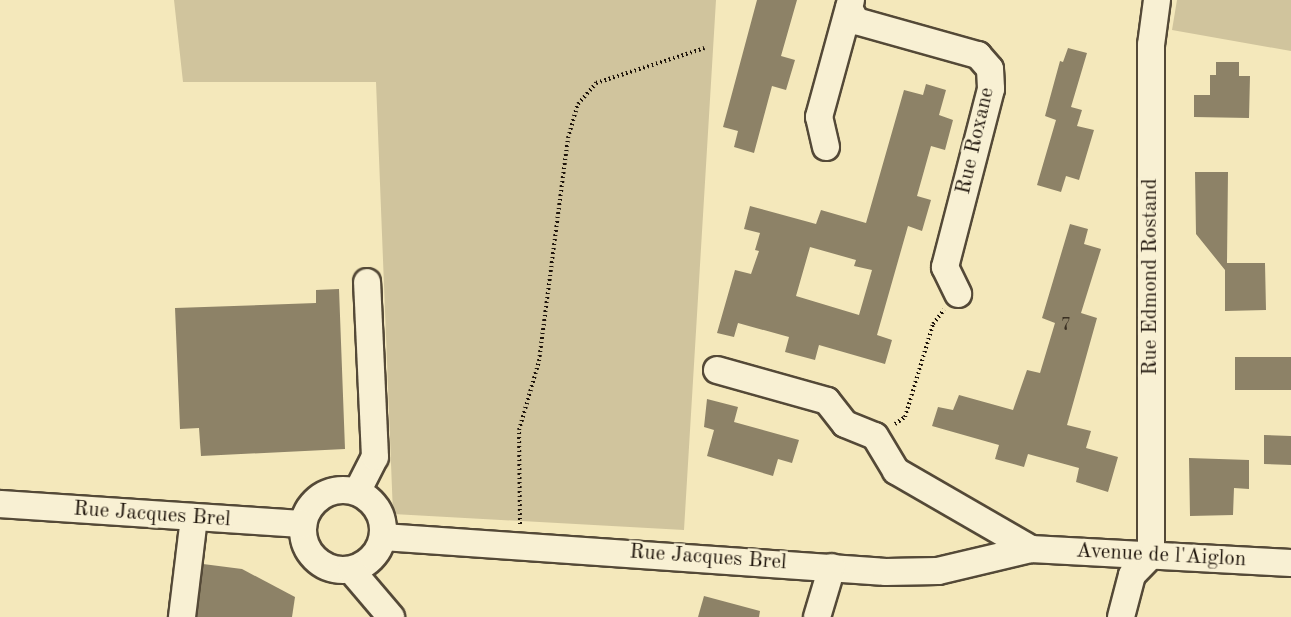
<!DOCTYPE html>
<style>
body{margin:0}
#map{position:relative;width:1291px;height:617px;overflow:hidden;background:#f4e8bb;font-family:"Old Standard TT",serif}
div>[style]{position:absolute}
.green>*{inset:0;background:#d0c49d}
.building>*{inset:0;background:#8d8267}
.path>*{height:4px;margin-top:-2px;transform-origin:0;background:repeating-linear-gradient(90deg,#1e140b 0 1.5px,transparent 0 4.5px)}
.roads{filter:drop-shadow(2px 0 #544937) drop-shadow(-2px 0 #544937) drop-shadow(0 2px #544937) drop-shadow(0 -2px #544937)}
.minor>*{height:26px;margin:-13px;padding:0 13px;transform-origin:13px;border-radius:13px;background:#f8f0d3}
.minor>.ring{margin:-13px;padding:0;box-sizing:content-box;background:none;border:26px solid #f8f0d3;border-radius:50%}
span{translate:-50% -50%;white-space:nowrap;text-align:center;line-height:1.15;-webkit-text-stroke:5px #f8f0d3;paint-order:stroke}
.number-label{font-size:18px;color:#3a3022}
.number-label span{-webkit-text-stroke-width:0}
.street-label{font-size:21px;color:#1e140b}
</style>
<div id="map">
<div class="green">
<i style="clip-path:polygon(174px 0,716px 0,684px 530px,393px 514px,376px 82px,183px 82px)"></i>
<i style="clip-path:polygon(1177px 0,1291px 0,1291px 51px,1172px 30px)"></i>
</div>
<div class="building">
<i style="clip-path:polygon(757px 0,797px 0,781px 56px,795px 60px,786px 90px,772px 86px,754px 153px,734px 147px,738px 131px,723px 127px)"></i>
<i style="clip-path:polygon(1068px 48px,1087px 53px,1071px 107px,1082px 110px,1077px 126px,1094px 130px,1079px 180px,1066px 176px,1061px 192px,1037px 185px,1056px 120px,1045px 116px,1060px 61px,1063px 62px)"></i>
<i style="clip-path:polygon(1216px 62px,1239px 62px,1239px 76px,1250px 76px,1249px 118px,1194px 117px,1194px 95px,1210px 95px,1210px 75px,1216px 75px)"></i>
<i style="clip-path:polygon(evenodd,926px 84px,946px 90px,939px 115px,953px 120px,945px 150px,931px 146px,917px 196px,931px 200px,922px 231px,908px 226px,877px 335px,892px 340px,885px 364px,819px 345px,815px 360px,785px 352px,789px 337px,738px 323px,734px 337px,717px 333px,735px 270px,751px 274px,759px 251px,755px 250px,760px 233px,744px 229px,750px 206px,816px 224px,821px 210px,866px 223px,904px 90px,923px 95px,926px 84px,810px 247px,856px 260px,854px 266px,872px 270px,859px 315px,796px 296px,810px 247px)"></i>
<i style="clip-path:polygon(1195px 172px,1228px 172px,1227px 263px,1265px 263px,1266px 310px,1225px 311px,1225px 270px,1196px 234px)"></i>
<i style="clip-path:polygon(1070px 224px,1088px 229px,1084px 244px,1101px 249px,1081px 313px,1097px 318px,1067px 425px,1091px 431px,1086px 448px,1118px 457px,1108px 492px,1076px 482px,1079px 468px,1028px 454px,1024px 467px,995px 459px,999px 445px,932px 426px,938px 407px,953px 410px,959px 395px,1013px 410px,1027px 370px,1040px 373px,1055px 323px,1042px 318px)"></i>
<i style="clip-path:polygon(339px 289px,345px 449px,201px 456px,199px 428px,180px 429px,175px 308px,316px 303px,316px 290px)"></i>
<i style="clip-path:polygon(1235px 357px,1291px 357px,1291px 390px,1235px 390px)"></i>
<i style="clip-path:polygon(707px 399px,738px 407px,734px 422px,799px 440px,792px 463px,778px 459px,773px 476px,707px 456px,714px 430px,704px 427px)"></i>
<i style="clip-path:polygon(1264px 435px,1291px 436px,1291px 465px,1264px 464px)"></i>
<i style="clip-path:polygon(1189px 458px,1249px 460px,1249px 489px,1234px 488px,1233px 515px,1190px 516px)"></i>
<i style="clip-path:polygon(203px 564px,242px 569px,295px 597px,292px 617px,197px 617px)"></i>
<i style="clip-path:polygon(704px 596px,760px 611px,759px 617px,698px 617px)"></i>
</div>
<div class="path">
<i style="left:895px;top:424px;width:12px;rotate:-35deg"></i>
<i style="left:905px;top:417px;width:97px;rotate:-73.2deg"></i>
<i style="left:933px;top:324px;width:18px;rotate:-52deg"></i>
<i style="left:520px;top:524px;width:94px;rotate:-90.6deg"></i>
<i style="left:519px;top:430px;width:72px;rotate:-73.8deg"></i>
<i style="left:539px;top:361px;width:225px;rotate:-82.6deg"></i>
<i style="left:568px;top:138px;width:35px;rotate:-74deg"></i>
<i style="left:578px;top:104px;width:28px;rotate:-49deg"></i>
<i style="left:596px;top:83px;width:114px;rotate:-17.8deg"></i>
</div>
<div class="roads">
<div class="minor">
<i style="left:849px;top:8px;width:15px;rotate:62deg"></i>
<i style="left:856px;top:21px;width:127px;rotate:15.6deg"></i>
<i style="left:978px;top:55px;width:18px;rotate:49deg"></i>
<i style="left:990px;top:69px;width:20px;rotate:87deg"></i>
<i style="left:991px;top:89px;width:184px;rotate:104.5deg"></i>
<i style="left:945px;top:267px;width:30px;rotate:64deg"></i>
<i style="left:826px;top:147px;width:31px;rotate:-103deg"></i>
<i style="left:819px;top:117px;width:121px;rotate:-74.7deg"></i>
<i style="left:717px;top:370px;width:114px;rotate:15.7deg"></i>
<i style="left:827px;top:401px;width:29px;rotate:52deg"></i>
<i style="left:845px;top:424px;width:32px;rotate:22deg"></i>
<i style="left:875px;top:436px;width:41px;rotate:59deg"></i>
<i style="left:896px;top:471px;width:156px;rotate:30deg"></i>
<i class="ring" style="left:303px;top:490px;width:54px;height:54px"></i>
<i style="left:357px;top:492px;width:39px;rotate:-63deg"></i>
<i style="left:375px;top:457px;width:175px;rotate:-92.6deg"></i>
<i style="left:0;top:504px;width:304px;rotate:3.8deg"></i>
<i style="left:383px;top:537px;width:504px;rotate:3.98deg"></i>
<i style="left:886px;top:572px;width:52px;rotate:-1.1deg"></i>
<i style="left:938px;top:571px;width:96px;rotate:-13.3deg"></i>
<i style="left:1031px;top:549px;width:260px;rotate:3.1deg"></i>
<i style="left:1151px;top:555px;width:510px;rotate:-90deg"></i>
<i style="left:1151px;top:45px;width:45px;rotate:-82.4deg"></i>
<i style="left:351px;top:570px;width:62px;rotate:49.6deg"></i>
<i style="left:182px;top:617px;width:100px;rotate:-83.1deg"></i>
<i style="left:817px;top:617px;width:52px;rotate:-73.3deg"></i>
<i style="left:1121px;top:617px;width:43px;rotate:-75.3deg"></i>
<i style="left:1132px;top:575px;width:28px;rotate:-46deg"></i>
</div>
</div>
<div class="number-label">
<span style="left:1066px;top:325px">7</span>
</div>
<div class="street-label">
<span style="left:976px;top:141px;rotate:-77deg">Rue Roxane</span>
<span style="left:1151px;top:277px;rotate:-90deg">Rue Edmond Rostand</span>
<span style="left:152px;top:515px;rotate:4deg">Rue Jacques Brel</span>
<span style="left:1161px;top:556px;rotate:3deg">Avenue de l'Aiglon</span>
<span style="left:708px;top:558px;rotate:4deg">Rue Jacques Brel</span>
</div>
</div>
